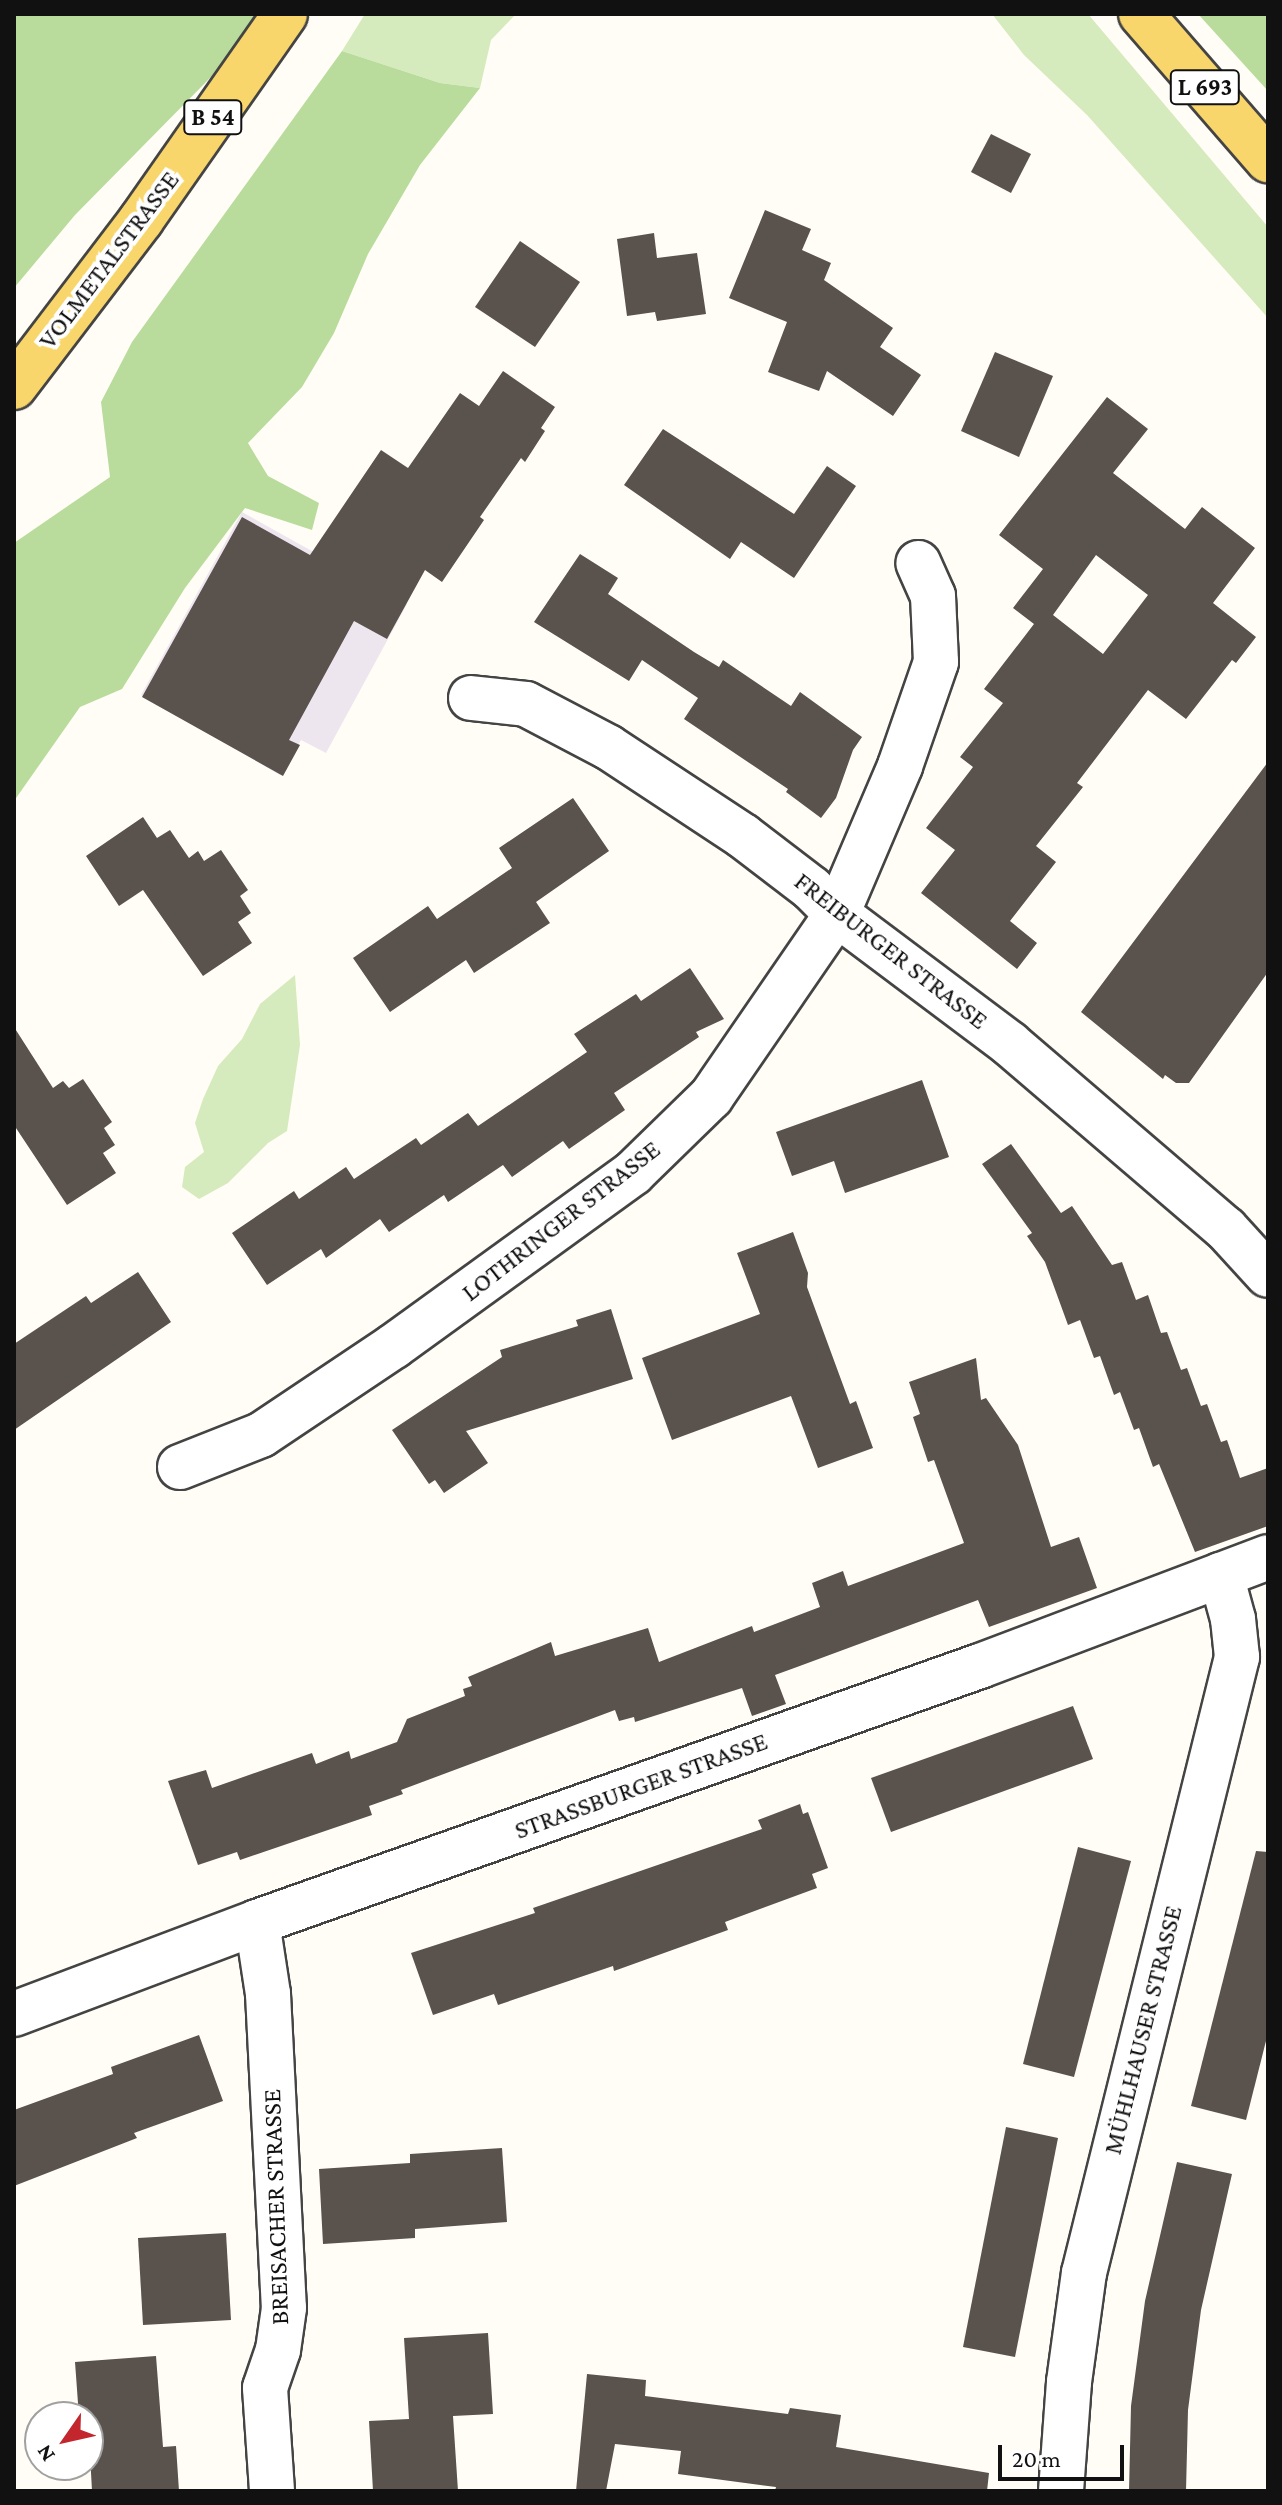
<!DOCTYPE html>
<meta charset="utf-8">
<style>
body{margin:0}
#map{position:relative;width:1282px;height:2505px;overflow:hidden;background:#fffdf5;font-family:"Crimson Pro",serif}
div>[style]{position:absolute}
.industrial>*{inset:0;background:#eee6ef}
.green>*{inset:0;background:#d5ebbd}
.forest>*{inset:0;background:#b9dc9c}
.building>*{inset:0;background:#5a524d}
.roads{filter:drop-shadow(2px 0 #444) drop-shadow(-2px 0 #444) drop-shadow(0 2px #444) drop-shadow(0 -2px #444)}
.street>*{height:44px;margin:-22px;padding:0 22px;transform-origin:22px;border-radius:22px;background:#fff}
.primary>*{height:44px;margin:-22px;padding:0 22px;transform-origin:22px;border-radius:22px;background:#f9d66b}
span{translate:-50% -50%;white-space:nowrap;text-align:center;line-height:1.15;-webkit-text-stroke:8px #fff;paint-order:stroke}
.shield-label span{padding:2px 6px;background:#fff;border:2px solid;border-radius:6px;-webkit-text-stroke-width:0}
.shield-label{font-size:24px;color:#111;font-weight:700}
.street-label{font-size:26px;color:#111}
.frame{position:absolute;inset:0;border:16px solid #111;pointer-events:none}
.north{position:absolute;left:24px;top:2401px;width:80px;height:80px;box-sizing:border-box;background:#fff;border:2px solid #a0a0a0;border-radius:50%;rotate:236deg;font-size:22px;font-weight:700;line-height:32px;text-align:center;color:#111}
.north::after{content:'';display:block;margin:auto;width:28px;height:36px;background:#c4262e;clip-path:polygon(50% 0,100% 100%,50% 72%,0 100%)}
.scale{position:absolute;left:998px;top:2445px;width:126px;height:36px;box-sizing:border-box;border:4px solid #111;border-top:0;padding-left:10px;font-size:24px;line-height:28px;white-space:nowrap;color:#111;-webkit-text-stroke:6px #fff;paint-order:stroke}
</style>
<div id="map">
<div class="industrial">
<i style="clip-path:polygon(242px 512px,407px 604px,326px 753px,301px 740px,280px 775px,141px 695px)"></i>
</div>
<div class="green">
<i style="clip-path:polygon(365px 14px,516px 14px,491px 40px,480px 88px,440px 83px,342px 51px)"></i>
<i style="clip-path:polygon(992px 14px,1088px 14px,1268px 227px,1268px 318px,1087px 115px,1024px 55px)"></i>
<i style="clip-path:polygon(295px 975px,300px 1045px,287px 1131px,268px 1143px,228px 1183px,199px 1199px,182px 1187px,185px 1167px,204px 1152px,195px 1123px,203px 1099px,218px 1066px,242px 1039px,260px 1004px)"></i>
</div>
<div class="forest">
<i style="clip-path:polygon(14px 14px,273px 14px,75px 215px,14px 288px)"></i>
<i style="clip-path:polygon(1198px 14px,1268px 14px,1268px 91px)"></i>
<i style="clip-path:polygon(342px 51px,440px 83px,480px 88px,420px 165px,368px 254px,334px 333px,302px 387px,248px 443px,268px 476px,319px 503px,312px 530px,245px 508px,185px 588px,122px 689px,80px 707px,14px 801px,14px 543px,110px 477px,101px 402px,132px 342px)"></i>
</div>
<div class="building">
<i style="clip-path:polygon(991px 134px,1031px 154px,1011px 193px,971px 172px)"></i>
<i style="clip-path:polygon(765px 210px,811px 229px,802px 250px,831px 263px,824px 280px,893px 328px,880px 347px,921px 375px,893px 416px,827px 371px,819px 391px,768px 372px,787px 322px,729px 298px)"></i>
<i style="clip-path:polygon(654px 233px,657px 258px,697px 253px,706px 314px,657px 321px,655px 312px,627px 316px,617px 239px)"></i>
<i style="clip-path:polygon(520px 241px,580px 282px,535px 347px,475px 307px)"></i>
<i style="clip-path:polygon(995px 352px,1053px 376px,1019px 457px,961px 431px)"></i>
<i style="clip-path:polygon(503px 371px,555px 407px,541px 428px,545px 431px,525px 462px,521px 458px,480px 517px,484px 520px,442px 582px,425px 570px,387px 639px,354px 621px,289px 740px,300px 745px,283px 776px,142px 697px,242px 517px,310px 555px,381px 450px,408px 468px,460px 393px,479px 406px)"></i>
<i style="clip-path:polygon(evenodd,1107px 397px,1148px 429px,1113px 473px,1185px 529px,1202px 507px,1255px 548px,1213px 603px,1256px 637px,1236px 663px,1232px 660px,1186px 719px,1148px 690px,1077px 783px,1083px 787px,1036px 846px,1056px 862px,1010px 921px,1037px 943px,1017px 969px,921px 893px,955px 850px,926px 828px,973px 767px,960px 757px,1003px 703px,984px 689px,1034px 624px,1013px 608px,1043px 569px,999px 535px,1107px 397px,1096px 555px,1148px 595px,1103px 654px,1053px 615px,1096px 555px)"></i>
<i style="clip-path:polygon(663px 429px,794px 514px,827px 466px,856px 486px,794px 578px,741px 542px,730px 559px,624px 485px)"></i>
<i style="clip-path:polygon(580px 554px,618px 578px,608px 594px,694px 652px,719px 667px,723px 660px,791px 706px,800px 692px,862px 737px,853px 750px,836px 798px,821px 818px,786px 792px,788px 789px,684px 719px,698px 698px,642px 660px,629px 681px,534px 622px)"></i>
<i style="clip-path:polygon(1268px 762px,1268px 972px,1189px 1083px,1176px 1083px,1165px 1075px,1163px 1079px,1081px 1012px)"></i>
<i style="clip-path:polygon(573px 798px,609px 851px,536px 902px,550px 923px,474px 973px,466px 960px,390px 1012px,353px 958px,428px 906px,437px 919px,512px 868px,499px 848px)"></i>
<i style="clip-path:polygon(143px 817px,157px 838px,170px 830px,189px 858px,198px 851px,204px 861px,221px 850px,248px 890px,240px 896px,251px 913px,238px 922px,252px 943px,203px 976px,143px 890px,119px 906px,86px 856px)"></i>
<i style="clip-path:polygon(690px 968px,724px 1019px,696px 1032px,699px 1037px,614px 1093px,625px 1110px,569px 1149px,563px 1141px,512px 1177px,503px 1165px,448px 1202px,444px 1195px,389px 1232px,380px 1219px,326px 1258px,321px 1249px,267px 1285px,232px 1233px,294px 1191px,299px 1199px,346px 1167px,354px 1179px,416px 1138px,421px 1145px,468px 1113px,478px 1126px,587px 1052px,574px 1034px,636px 994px,641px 1001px)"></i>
<i style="clip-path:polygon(14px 1027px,53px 1088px,63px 1081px,69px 1088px,83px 1079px,112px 1122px,104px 1128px,115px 1145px,103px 1153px,116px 1173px,67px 1205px,14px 1125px)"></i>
<i style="clip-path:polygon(922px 1080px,949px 1157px,845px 1193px,834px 1161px,792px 1176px,776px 1132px)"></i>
<i style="clip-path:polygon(1011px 1144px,1061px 1213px,1072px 1206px,1112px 1265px,1122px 1262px,1136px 1300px,1148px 1295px,1161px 1333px,1167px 1332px,1181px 1370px,1187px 1368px,1201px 1406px,1207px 1404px,1221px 1442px,1227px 1440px,1240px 1478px,1268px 1468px,1268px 1526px,1195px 1552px,1159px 1464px,1153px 1467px,1139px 1428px,1134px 1430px,1120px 1392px,1114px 1395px,1100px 1356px,1094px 1358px,1080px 1320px,1068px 1325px,1045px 1262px,1027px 1236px,1032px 1233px,982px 1164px)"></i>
<i style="clip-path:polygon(793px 1232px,808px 1273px,807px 1287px,850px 1404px,856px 1401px,873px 1448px,818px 1468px,791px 1396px,672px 1440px,642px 1358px,760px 1314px,737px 1253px)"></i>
<i style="clip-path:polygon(138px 1272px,171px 1322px,14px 1430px,14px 1344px,86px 1296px,91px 1303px)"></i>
<i style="clip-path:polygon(611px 1309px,633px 1379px,466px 1431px,488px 1463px,444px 1493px,435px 1480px,429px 1484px,392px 1430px,502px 1357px,500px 1350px,578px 1326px,576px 1320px)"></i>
<i style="clip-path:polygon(976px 1358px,981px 1400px,986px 1398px,1018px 1445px,1051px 1547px,1079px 1537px,1097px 1588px,989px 1627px,978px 1600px,797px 1667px,775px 1675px,786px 1704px,752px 1716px,742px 1688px,635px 1722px,634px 1717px,619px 1721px,615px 1710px,401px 1790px,403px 1794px,369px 1806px,372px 1815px,240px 1860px,237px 1852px,198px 1865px,168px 1781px,206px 1770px,212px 1788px,312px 1753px,316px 1764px,349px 1751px,351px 1759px,397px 1742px,407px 1719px,465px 1696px,463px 1689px,472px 1686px,468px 1677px,551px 1642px,555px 1656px,648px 1628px,659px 1662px,752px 1626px,754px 1632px,820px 1607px,812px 1583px,843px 1571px,848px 1586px,964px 1543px,934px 1460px,928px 1462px,913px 1417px,920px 1414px,909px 1382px)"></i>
<i style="clip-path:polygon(1073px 1706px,1093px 1759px,891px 1832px,871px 1778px)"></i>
<i style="clip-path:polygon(800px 1804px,803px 1814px,808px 1812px,828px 1868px,812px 1874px,817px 1888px,725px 1922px,728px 1930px,614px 1971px,613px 1966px,498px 2005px,494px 1994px,433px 2015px,411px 1953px,535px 1913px,533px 1908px,762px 1829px,758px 1820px)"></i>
<i style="clip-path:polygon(1078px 1847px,1131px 1861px,1074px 2077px,1023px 2064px)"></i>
<i style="clip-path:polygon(1256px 1851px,1268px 1852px,1268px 2033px,1246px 2120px,1191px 2106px)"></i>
<i style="clip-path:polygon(199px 2035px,223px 2101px,134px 2133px,137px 2138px,14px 2186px,14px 2110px,113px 2074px,111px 2067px)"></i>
<i style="clip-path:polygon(1006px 2127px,1058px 2138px,1015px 2357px,963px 2347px)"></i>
<i style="clip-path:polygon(502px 2148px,507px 2222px,415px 2229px,415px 2238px,323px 2244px,319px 2169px,410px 2163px,410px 2154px)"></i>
<i style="clip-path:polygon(1177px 2162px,1232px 2174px,1201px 2310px,1188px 2410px,1186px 2491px,1129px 2491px,1131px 2406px,1145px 2301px)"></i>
<i style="clip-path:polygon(226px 2233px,231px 2320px,143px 2325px,138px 2238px)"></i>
<i style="clip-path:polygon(488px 2333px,493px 2414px,453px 2416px,458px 2491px,373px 2491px,369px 2421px,409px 2419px,404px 2338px)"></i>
<i style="clip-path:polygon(156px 2356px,163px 2447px,176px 2446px,179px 2491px,92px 2491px,88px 2417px,79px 2417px,75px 2362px)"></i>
<i style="clip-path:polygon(587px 2374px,646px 2380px,645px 2396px,788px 2414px,790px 2408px,841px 2415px,836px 2447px,989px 2473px,987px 2491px,775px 2491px,776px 2487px,678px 2474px,681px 2451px,615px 2444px,606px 2491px,576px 2491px)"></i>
</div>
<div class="roads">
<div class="street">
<i style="left:471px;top:698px;width:55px;rotate:6.2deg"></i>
<i style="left:526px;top:704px;width:93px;rotate:27.7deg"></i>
<i style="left:608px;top:747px;width:162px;rotate:33.4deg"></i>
<i style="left:743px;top:836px;width:86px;rotate:37.4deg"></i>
<i style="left:811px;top:888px;width:37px;rotate:45deg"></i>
<i style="left:837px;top:914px;width:216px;rotate:36.9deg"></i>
<i style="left:1010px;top:1044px;width:284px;rotate:40.6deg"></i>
<i style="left:1226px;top:1229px;width:62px;rotate:47.6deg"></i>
<i style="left:180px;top:1467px;width:87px;rotate:-21.6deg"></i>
<i style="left:261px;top:1435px;width:160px;rotate:-33.8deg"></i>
<i style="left:394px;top:1346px;width:295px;rotate:-35.9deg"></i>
<i style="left:633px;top:1173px;width:109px;rotate:-44.3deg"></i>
<i style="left:711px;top:1097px;width:222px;rotate:-55.5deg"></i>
<i style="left:837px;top:914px;width:161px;rotate:-66.9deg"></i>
<i style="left:900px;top:766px;width:110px;rotate:-70.9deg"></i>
<i style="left:936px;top:662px;width:66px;rotate:-92.6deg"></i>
<i style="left:933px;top:596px;width:36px;rotate:-114deg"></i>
<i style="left:257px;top:1922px;width:73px;rotate:81.3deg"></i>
<i style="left:268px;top:1994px;width:314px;rotate:87.1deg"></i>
<i style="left:284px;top:2308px;width:42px;rotate:98.1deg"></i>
<i style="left:278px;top:2350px;width:40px;rotate:108.9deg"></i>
<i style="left:265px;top:2388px;width:103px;rotate:86.1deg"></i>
<i style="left:14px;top:2014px;width:260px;rotate:-20.7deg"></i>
<i style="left:257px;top:1922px;width:767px;rotate:-19.5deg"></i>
<i style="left:980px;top:1666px;width:308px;rotate:-20.7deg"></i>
<i style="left:1061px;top:2491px;width:109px;rotate:-85.8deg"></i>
<i style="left:1069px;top:2382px;width:110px;rotate:-82.2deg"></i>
<i style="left:1084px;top:2273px;width:635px;rotate:-76.05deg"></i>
<i style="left:1237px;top:1657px;width:38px;rotate:-96deg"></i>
<i style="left:1233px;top:1619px;width:46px;rotate:-105.3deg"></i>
</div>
<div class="primary">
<i style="left:1141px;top:14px;width:194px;rotate:49deg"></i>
<i style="left:14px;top:387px;width:210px;rotate:-52.7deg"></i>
<i style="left:141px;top:220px;width:251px;rotate:-55deg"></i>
</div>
</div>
<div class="shield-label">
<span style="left:1205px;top:87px">L 693</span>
<span style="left:213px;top:117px">B 54</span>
</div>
<div class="street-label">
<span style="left:109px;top:260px;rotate:-53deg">VOLMETALSTRASSE</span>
<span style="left:891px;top:951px;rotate:38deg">FREIBURGER STRASSE</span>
<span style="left:561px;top:1221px;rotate:-38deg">LOTHRINGER STRASSE</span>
<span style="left:641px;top:1786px;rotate:-20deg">STRASSBURGER STRASSE</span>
<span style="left:1143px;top:2030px;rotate:-76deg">MÜHLHAUSER STRASSE</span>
<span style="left:276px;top:2207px;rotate:-92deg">BREISACHER STRASSE</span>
</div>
<div class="frame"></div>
<div class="north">N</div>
<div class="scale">20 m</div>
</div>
